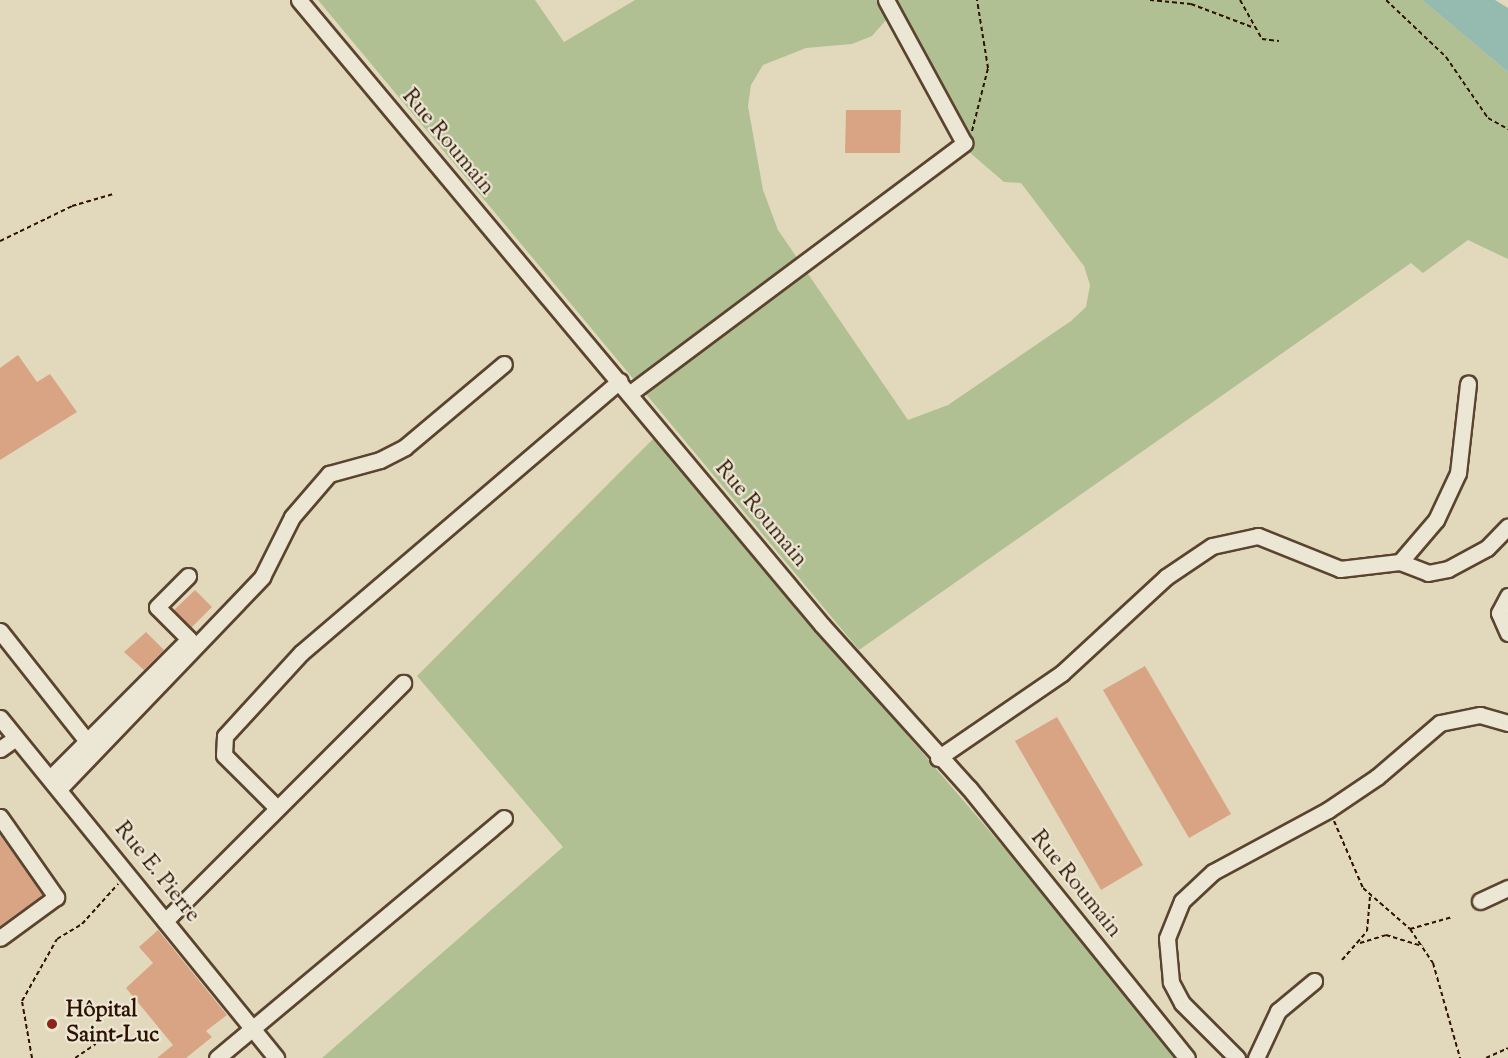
<!DOCTYPE html>
<meta charset="utf-8">
<style>
body{margin:0}
#map{position:relative;width:1508px;height:1058px;overflow:hidden;background:#e2d9bd;font-family:"Sorts Mill Goudy",serif}
div>[style]{position:absolute}
.green>*{inset:0;background:#b1c093}
.water>*{inset:0;background:#95baaf}
.building>*{inset:0;background:#d9a484}
.path>*{height:2px;margin-top:-1px;transform-origin:0;background:repeating-linear-gradient(90deg,#2e1200 0 4.5px,transparent 0 7.5px)}
.roads{filter:drop-shadow(2px 0 #5b442f) drop-shadow(-2px 0 #5b442f) drop-shadow(0 2px #5b442f) drop-shadow(0 -2px #5b442f)}
.minor>*{height:15px;margin:-7.5px;padding:0 7.5px;transform-origin:7.5px;border-radius:7.5px;background:#ece6d4}
.dots>*{width:16px;height:16px;translate:-50% -50%;box-sizing:border-box;border:3px solid #ece6d4;border-radius:50%}
span{translate:-50% -50%;white-space:nowrap;text-align:center;line-height:1.15;-webkit-text-stroke:4.5px #ece6d4;paint-order:stroke}
.street-label{font-size:22px;color:#2e1200}
.poi-label{font-size:22px;color:#2e1200;font-weight:700}
.left{translate:0 -50%;text-align:left}
</style>
<div id="map">
<div class="green">
<i style="clip-path:polygon(evenodd,318px 0,535px 0,564px 42px,635px 0,1422px 0,1508px 72px,1508px 259px,1468px 240px,1423px 273px,1411px 263px,859px 650px,318px 0,887px 19px,968px 151px,1004px 182px,1021px 183px,1084px 266px,1090px 285px,1086px 307px,1071px 321px,948px 405px,908px 420px,778px 230px,763px 190px,748px 106px,751px 85px,763px 65px,806px 48px,852px 44px,872px 36px,887px 19px)"></i>
<i style="clip-path:polygon(654px 438px,729px 527px,1184px 1058px,322px 1058px,563px 847px,417px 676px)"></i>
</div>
<div class="water">
<i style="clip-path:polygon(1422px 0,1495px 0,1508px 8px,1508px 72px)"></i>
</div>
<div class="building">
<i style="clip-path:polygon(846px 110px,901px 110px,900px 153px,845px 153px)"></i>
<i style="clip-path:polygon(18px 355px,37px 382px,50px 374px,77px 412px,0 460px,0 368px)"></i>
<i style="clip-path:polygon(195px 590px,212px 607px,191px 628px,174px 610px)"></i>
<i style="clip-path:polygon(146px 632px,164px 650px,144px 670px,124px 652px)"></i>
<i style="clip-path:polygon(1145px 666px,1231px 814px,1189px 838px,1103px 690px)"></i>
<i style="clip-path:polygon(1057px 717px,1143px 865px,1101px 890px,1015px 741px)"></i>
<i style="clip-path:polygon(0 835px,43px 895px,0 926px)"></i>
<i style="clip-path:polygon(158px 930px,227px 1015px,206px 1031px,212px 1037px,186px 1058px,157px 1058px,173px 1045px,126px 988px,153px 963px,139px 947px)"></i>
</div>
<div class="path">
<i style="left:1150px;top:0;width:41px;rotate:5.6deg"></i>
<i style="left:1191px;top:4px;width:65px;rotate:20.7deg"></i>
<i style="left:1240px;top:0;width:45px;rotate:60.6deg"></i>
<i style="left:1262px;top:39px;width:17px;rotate:7deg"></i>
<i style="left:1386px;top:0;width:83px;rotate:43.5deg"></i>
<i style="left:1446px;top:57px;width:74px;rotate:55.5deg"></i>
<i style="left:1488px;top:118px;width:23px;rotate:29deg"></i>
<i style="left:972px;top:131px;width:65px;rotate:-75.7deg"></i>
<i style="left:988px;top:68px;width:69px;rotate:-99.2deg"></i>
<i style="left:0;top:241px;width:80px;rotate:-25.9deg"></i>
<i style="left:72px;top:206px;width:43px;rotate:-16.3deg"></i>
<i style="left:1334px;top:821px;width:73px;rotate:66.6deg"></i>
<i style="left:1363px;top:888px;width:62px;rotate:41.1deg"></i>
<i style="left:1410px;top:929px;width:41px;rotate:55.9deg"></i>
<i style="left:1433px;top:963px;width:99px;rotate:74.1deg"></i>
<i style="left:1410px;top:929px;width:44px;rotate:-15.9deg"></i>
<i style="left:1360px;top:943px;width:27px;rotate:-17deg"></i>
<i style="left:1386px;top:935px;width:38px;rotate:17deg"></i>
<i style="left:1342px;top:960px;width:38px;rotate:-49deg"></i>
<i style="left:1367px;top:931px;width:36px;rotate:-85deg"></i>
<i style="left:32px;top:1058px;width:58px;rotate:-100deg"></i>
<i style="left:22px;top:1001px;width:71px;rotate:-60.6deg"></i>
<i style="left:57px;top:939px;width:29px;rotate:-31deg"></i>
<i style="left:82px;top:924px;width:54px;rotate:-48deg"></i>
<i style="left:75px;top:1058px;width:25px;rotate:-34deg"></i>
<i style="left:1486px;top:1058px;width:24px;rotate:-24deg"></i>
</div>
<div class="roads">
<div class="minor">
<i style="left:299px;top:0;width:815px;rotate:50.08deg"></i>
<i style="left:822px;top:625px;width:219px;rotate:48deg"></i>
<i style="left:969px;top:788px;width:347px;rotate:51.1deg"></i>
<i style="left:629px;top:394px;width:419px;rotate:-36.8deg"></i>
<i style="left:964px;top:143px;width:163px;rotate:-118.6deg"></i>
<i style="left:1400px;top:562px;width:30px;rotate:21deg"></i>
<i style="left:1428px;top:573px;width:20px;rotate:-11deg"></i>
<i style="left:1448px;top:569px;width:44px;rotate:-28.3deg"></i>
<i style="left:1487px;top:548px;width:30px;rotate:-46deg"></i>
<i style="left:1508px;top:596px;width:19px;rotate:118deg"></i>
<i style="left:1499px;top:613px;width:22px;rotate:66deg"></i>
<i style="left:0;top:631px;width:140px;rotate:51.7deg"></i>
<i style="left:87px;top:741px;width:52px;rotate:135deg"></i>
<i style="left:0;top:718px;width:438px;rotate:50.9deg"></i>
<i style="left:87px;top:741px;width:144px;rotate:-45deg"></i>
<i style="left:189px;top:639px;width:45px;rotate:-135deg"></i>
<i style="left:157px;top:607px;width:44px;rotate:-45deg"></i>
<i style="left:0;top:749px;width:19px;rotate:-35deg"></i>
<i style="left:938px;top:758px;width:150px;rotate:-34.4deg"></i>
<i style="left:1062px;top:673px;width:142px;rotate:-42.7deg"></i>
<i style="left:1166px;top:577px;width:55px;rotate:-34deg"></i>
<i style="left:1212px;top:546px;width:47px;rotate:-12.3deg"></i>
<i style="left:1258px;top:536px;width:88px;rotate:21.9deg"></i>
<i style="left:1340px;top:569px;width:60px;rotate:-6.7deg"></i>
<i style="left:1400px;top:562px;width:55px;rotate:-49.4deg"></i>
<i style="left:1436px;top:520px;width:52px;rotate:-64.9deg"></i>
<i style="left:1458px;top:473px;width:90px;rotate:-83.6deg"></i>
<i style="left:59px;top:789px;width:294px;rotate:-46.2deg"></i>
<i style="left:262px;top:577px;width:67px;rotate:-63.4deg"></i>
<i style="left:292px;top:517px;width:57px;rotate:-49.3deg"></i>
<i style="left:329px;top:474px;width:53px;rotate:-15.4deg"></i>
<i style="left:380px;top:460px;width:28px;rotate:-27deg"></i>
<i style="left:405px;top:447px;width:129px;rotate:-40deg"></i>
<i style="left:275px;top:806px;width:72px;rotate:-135deg"></i>
<i style="left:224px;top:755px;width:19px;rotate:-87deg"></i>
<i style="left:225px;top:736px;width:113px;rotate:-47.5deg"></i>
<i style="left:301px;top:653px;width:419px;rotate:-40.5deg"></i>
<i style="left:0;top:817px;width:98px;rotate:55deg"></i>
<i style="left:56px;top:897px;width:69px;rotate:143.8deg"></i>
<i style="left:1480px;top:901px;width:31px;rotate:-25deg"></i>
<i style="left:165px;top:921px;width:337px;rotate:-45deg"></i>
<i style="left:217px;top:1058px;width:374px;rotate:-39.9deg"></i>
<i style="left:1237px;top:1058px;width:78px;rotate:-135deg"></i>
<i style="left:1182px;top:1003px;width:24px;rotate:-118deg"></i>
<i style="left:1171px;top:982px;width:44px;rotate:-95.2deg"></i>
<i style="left:1167px;top:938px;width:40px;rotate:-68deg"></i>
<i style="left:1182px;top:901px;width:42px;rotate:-43.1deg"></i>
<i style="left:1213px;top:872px;width:131px;rotate:-28.3deg"></i>
<i style="left:1328px;top:810px;width:59px;rotate:-34deg"></i>
<i style="left:1377px;top:777px;width:83px;rotate:-40.6deg"></i>
<i style="left:1440px;top:723px;width:41px;rotate:-11.3deg"></i>
<i style="left:1480px;top:715px;width:29px;rotate:16deg"></i>
<i style="left:1256px;top:1058px;width:52px;rotate:-64.9deg"></i>
<i style="left:1278px;top:1011px;width:47px;rotate:-39.8deg"></i>
</div>
</div>
<div class="dots">
<i style="left:52px;top:1024px;background:#8f2418"></i>
</div>
<div class="street-label">
<span style="left:447px;top:143px;rotate:50deg">Rue Roumain</span>
<span style="left:760px;top:515px;rotate:50deg">Rue Roumain</span>
<span style="left:156px;top:873px;rotate:51deg">Rue E. Pierre</span>
<span style="left:1075px;top:885px;rotate:51deg">Rue Roumain</span>
</div>
<div class="poi-label">
<span class="left" style="left:66px;top:1024px">Hôpital<br>Saint-Luc</span>
</div>
</div>
